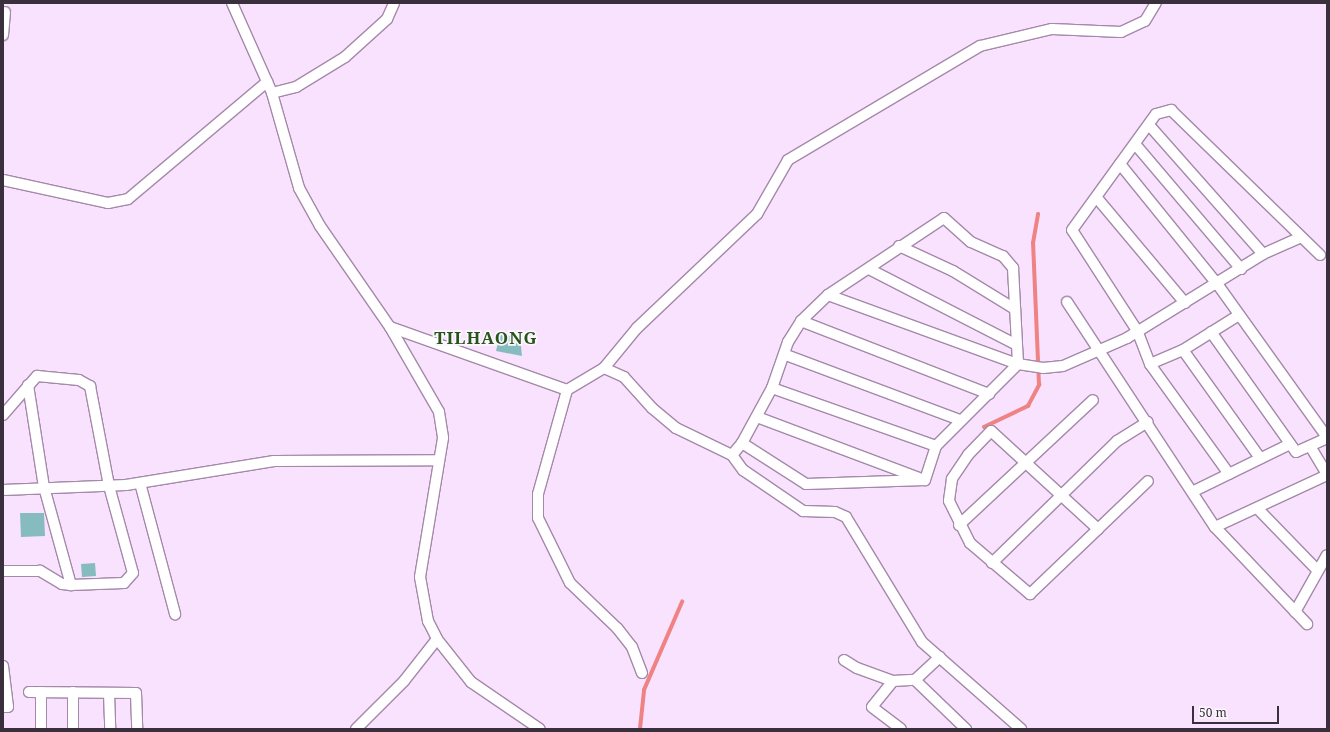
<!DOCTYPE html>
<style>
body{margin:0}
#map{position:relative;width:1330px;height:732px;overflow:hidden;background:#f9e2fe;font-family:"Noto Serif",serif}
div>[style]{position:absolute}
.stream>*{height:3.5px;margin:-1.75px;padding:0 1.75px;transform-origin:1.75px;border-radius:1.75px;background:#ef8283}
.building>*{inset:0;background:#86bcbf}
.roads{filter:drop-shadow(1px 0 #a489a9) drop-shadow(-1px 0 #a489a9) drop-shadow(0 1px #a489a9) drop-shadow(0 -1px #a489a9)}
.street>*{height:10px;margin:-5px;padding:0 5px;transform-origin:5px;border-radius:5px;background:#fff}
span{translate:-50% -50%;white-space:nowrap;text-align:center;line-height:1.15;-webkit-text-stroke:3.5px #fbf6fd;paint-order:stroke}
.district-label{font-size:17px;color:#26541b;font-weight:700;letter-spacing:1px}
.frame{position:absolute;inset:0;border:4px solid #3a2f3d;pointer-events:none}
.scale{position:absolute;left:1192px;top:706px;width:87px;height:18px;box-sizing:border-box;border:2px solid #3a2f3d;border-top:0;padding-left:5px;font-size:12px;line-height:14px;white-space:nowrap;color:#3a2f3d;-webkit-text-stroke:3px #fbf6fd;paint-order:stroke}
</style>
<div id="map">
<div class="stream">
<i style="left:984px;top:427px;width:49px;rotate:-25.5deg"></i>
<i style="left:1028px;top:406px;width:24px;rotate:-62deg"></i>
<i style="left:1039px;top:385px;width:142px;rotate:-92.4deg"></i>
<i style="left:1033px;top:243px;width:29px;rotate:-80deg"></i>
<i style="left:640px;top:729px;width:39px;rotate:-84deg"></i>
<i style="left:644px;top:690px;width:96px;rotate:-66.6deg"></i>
</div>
<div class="building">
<i style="clip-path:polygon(500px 335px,520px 337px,522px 356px,496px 351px)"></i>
<i style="clip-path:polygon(20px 513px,44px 513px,45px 536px,21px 537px)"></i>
<i style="clip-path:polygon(95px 563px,96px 576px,82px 577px,81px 564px)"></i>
</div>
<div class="roads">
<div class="street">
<i style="left:232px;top:3px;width:98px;rotate:66deg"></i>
<i style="left:272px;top:93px;width:99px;rotate:74.1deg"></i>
<i style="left:299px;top:188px;width:43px;rotate:61.1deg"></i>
<i style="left:320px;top:226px;width:123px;rotate:55.3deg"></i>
<i style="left:390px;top:327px;width:98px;rotate:60deg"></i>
<i style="left:439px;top:412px;width:26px;rotate:81deg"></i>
<i style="left:443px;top:438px;width:141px;rotate:99.4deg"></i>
<i style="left:420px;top:577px;width:45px;rotate:79.7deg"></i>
<i style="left:428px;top:621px;width:20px;rotate:63deg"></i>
<i style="left:437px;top:639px;width:55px;rotate:51.7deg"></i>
<i style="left:471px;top:682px;width:83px;rotate:34.3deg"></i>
<i style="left:3px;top:35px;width:23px;rotate:-85deg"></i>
<i style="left:272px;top:93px;width:25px;rotate:-14deg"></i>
<i style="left:296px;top:87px;width:57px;rotate:-31.5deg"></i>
<i style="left:345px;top:57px;width:57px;rotate:-42.1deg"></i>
<i style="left:387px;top:19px;width:17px;rotate:-66deg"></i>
<i style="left:1149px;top:125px;width:172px;rotate:48.5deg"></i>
<i style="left:1135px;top:144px;width:164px;rotate:49.7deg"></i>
<i style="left:1120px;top:164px;width:156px;rotate:51deg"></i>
<i style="left:1218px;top:285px;width:187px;rotate:54.4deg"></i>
<i style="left:3px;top:180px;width:107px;rotate:12.4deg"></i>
<i style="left:108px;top:203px;width:20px;rotate:-11deg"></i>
<i style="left:128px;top:199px;width:182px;rotate:-40.1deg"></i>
<i style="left:1097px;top:198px;width:137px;rotate:50deg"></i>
<i style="left:899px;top:246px;width:60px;rotate:24.8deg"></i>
<i style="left:953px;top:271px;width:73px;rotate:31.5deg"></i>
<i style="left:869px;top:269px;width:166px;rotate:27.2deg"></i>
<i style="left:828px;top:295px;width:202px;rotate:20deg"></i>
<i style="left:1018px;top:364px;width:25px;rotate:9deg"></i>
<i style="left:1043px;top:368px;width:20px;rotate:-6deg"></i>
<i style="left:1063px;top:366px;width:70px;rotate:-23.6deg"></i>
<i style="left:1127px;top:338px;width:160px;rotate:-31.7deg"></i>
<i style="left:1263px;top:254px;width:39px;rotate:-24deg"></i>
<i style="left:1067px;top:302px;width:269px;rotate:56.7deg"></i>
<i style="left:1215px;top:527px;width:134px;rotate:46.5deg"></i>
<i style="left:801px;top:321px;width:202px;rotate:21.2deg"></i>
<i style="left:390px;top:327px;width:188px;rotate:19.6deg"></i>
<i style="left:1211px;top:332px;width:147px;rotate:54.7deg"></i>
<i style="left:1296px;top:452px;width:34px;rotate:-24deg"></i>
<i style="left:1183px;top:350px;width:133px;rotate:54.5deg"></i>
<i style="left:786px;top:355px;width:186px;rotate:20.5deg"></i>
<i style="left:1150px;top:364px;width:36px;rotate:-23deg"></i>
<i style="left:1183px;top:350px;width:66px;rotate:-32deg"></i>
<i style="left:604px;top:368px;width:22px;rotate:24deg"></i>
<i style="left:624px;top:377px;width:42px;rotate:47.9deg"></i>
<i style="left:652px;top:408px;width:31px;rotate:40deg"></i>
<i style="left:676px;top:428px;width:62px;rotate:25.7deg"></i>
<i style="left:732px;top:455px;width:19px;rotate:54deg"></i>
<i style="left:743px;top:470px;width:73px;rotate:34.3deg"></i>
<i style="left:803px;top:511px;width:32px;rotate:2deg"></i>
<i style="left:835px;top:512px;width:12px;rotate:24deg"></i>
<i style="left:846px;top:517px;width:146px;rotate:58.7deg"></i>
<i style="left:922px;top:642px;width:132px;rotate:41.3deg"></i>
<i style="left:28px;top:385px;width:103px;rotate:81.1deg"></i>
<i style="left:44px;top:487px;width:102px;rotate:74.6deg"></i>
<i style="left:772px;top:388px;width:174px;rotate:19.5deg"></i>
<i style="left:3px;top:415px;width:52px;rotate:-48.9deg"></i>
<i style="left:37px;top:376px;width:42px;rotate:5.4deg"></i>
<i style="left:79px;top:380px;width:13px;rotate:29deg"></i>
<i style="left:90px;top:386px;width:102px;rotate:79.2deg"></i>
<i style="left:109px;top:486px;width:90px;rotate:74.6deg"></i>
<i style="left:133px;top:573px;width:13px;rotate:132deg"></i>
<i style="left:124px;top:583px;width:53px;rotate:177.8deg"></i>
<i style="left:71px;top:585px;width:9px;rotate:-174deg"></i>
<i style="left:62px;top:584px;width:26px;rotate:-149deg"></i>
<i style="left:40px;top:571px;width:37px;rotate:180deg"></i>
<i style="left:757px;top:417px;width:173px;rotate:20.6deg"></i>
<i style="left:742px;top:443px;width:76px;rotate:32.6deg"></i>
<i style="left:806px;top:484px;width:119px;rotate:-1.9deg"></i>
<i style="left:1310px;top:446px;width:33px;rotate:59deg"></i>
<i style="left:732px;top:455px;width:16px;rotate:-50deg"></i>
<i style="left:742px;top:443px;width:63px;rotate:-61.4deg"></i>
<i style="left:772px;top:388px;width:49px;rotate:-70.8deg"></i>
<i style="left:788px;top:342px;width:25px;rotate:-58deg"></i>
<i style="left:801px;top:321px;width:37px;rotate:-44deg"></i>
<i style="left:828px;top:295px;width:139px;rotate:-33.6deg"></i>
<i style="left:944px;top:218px;width:36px;rotate:42deg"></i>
<i style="left:971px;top:242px;width:35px;rotate:24deg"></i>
<i style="left:1003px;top:256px;width:16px;rotate:50deg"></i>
<i style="left:1013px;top:268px;width:96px;rotate:87deg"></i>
<i style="left:1018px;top:364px;width:116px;rotate:135deg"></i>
<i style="left:936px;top:446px;width:36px;rotate:108deg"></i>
<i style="left:1229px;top:474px;width:135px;rotate:-125.7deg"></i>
<i style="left:1150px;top:364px;width:34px;rotate:-111deg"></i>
<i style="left:1138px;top:332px;width:121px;rotate:-122.9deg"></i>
<i style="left:1072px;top:230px;width:143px;rotate:-54.1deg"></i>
<i style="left:1156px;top:114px;width:16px;rotate:-15deg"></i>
<i style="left:1171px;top:110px;width:208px;rotate:44.2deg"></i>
<i style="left:140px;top:483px;width:136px;rotate:75deg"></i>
<i style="left:3px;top:490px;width:123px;rotate:-2.3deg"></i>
<i style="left:126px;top:485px;width:150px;rotate:-9.2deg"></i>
<i style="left:274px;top:461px;width:165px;rotate:-0.3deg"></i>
<i style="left:1194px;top:491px;width:107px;rotate:-26.1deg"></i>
<i style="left:1258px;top:509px;width:86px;rotate:45.9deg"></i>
<i style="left:959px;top:525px;width:183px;rotate:-43deg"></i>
<i style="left:1215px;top:527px;width:123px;rotate:-24.9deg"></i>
<i style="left:1098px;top:529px;width:145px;rotate:-137.5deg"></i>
<i style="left:991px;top:431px;width:33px;rotate:134deg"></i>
<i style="left:968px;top:455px;width:29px;rotate:124deg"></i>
<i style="left:952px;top:479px;width:22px;rotate:98deg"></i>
<i style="left:949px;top:501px;width:47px;rotate:63.4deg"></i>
<i style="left:970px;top:543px;width:79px;rotate:40.4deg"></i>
<i style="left:1030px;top:594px;width:94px;rotate:-43.7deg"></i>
<i style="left:1098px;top:529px;width:69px;rotate:-43.8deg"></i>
<i style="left:992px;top:563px;width:175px;rotate:-44.3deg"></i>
<i style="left:1117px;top:441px;width:36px;rotate:-32deg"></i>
<i style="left:1295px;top:612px;width:65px;rotate:-60.7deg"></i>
<i style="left:844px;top:660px;width:15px;rotate:32deg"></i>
<i style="left:857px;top:668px;width:38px;rotate:20deg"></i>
<i style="left:893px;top:681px;width:22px;rotate:-3deg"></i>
<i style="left:915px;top:680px;width:34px;rotate:-43deg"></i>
<i style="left:3px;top:666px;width:41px;rotate:83deg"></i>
<i style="left:8px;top:707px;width:5px;rotate:180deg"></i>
<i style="left:642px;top:673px;width:28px;rotate:-111deg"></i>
<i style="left:632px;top:647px;width:24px;rotate:-128deg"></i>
<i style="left:617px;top:628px;width:65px;rotate:-136.2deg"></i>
<i style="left:570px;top:583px;width:72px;rotate:-116.2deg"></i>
<i style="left:538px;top:518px;width:24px;rotate:-90deg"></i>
<i style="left:538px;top:494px;width:108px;rotate:-74.4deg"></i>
<i style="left:567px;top:390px;width:43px;rotate:-30.7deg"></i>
<i style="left:604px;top:368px;width:52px;rotate:-50.5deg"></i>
<i style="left:637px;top:328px;width:166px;rotate:-43.5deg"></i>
<i style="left:757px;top:214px;width:62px;rotate:-60.1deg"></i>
<i style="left:788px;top:160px;width:223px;rotate:-30.7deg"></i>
<i style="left:980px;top:46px;width:74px;rotate:-13.3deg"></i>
<i style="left:1052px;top:29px;width:69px;rotate:2.5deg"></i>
<i style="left:1121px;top:32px;width:26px;rotate:-25deg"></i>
<i style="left:1145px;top:21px;width:21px;rotate:-59deg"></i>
<i style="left:915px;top:680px;width:71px;rotate:43.9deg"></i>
<i style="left:893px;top:681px;width:33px;rotate:129deg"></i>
<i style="left:872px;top:707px;width:36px;rotate:37deg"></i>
<i style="left:29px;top:692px;width:107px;rotate:0.5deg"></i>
<i style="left:136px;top:693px;width:36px;rotate:88deg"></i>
<i style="left:41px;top:692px;width:37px;rotate:90deg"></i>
<i style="left:109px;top:693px;width:36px;rotate:88deg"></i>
<i style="left:73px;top:729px;width:37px;rotate:-90deg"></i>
<i style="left:356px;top:729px;width:68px;rotate:-45deg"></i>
<i style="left:404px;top:681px;width:53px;rotate:-51.8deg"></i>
</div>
</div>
<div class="district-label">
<span style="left:486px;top:338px">TILHAONG</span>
</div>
<div class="frame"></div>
<div class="scale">50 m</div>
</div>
